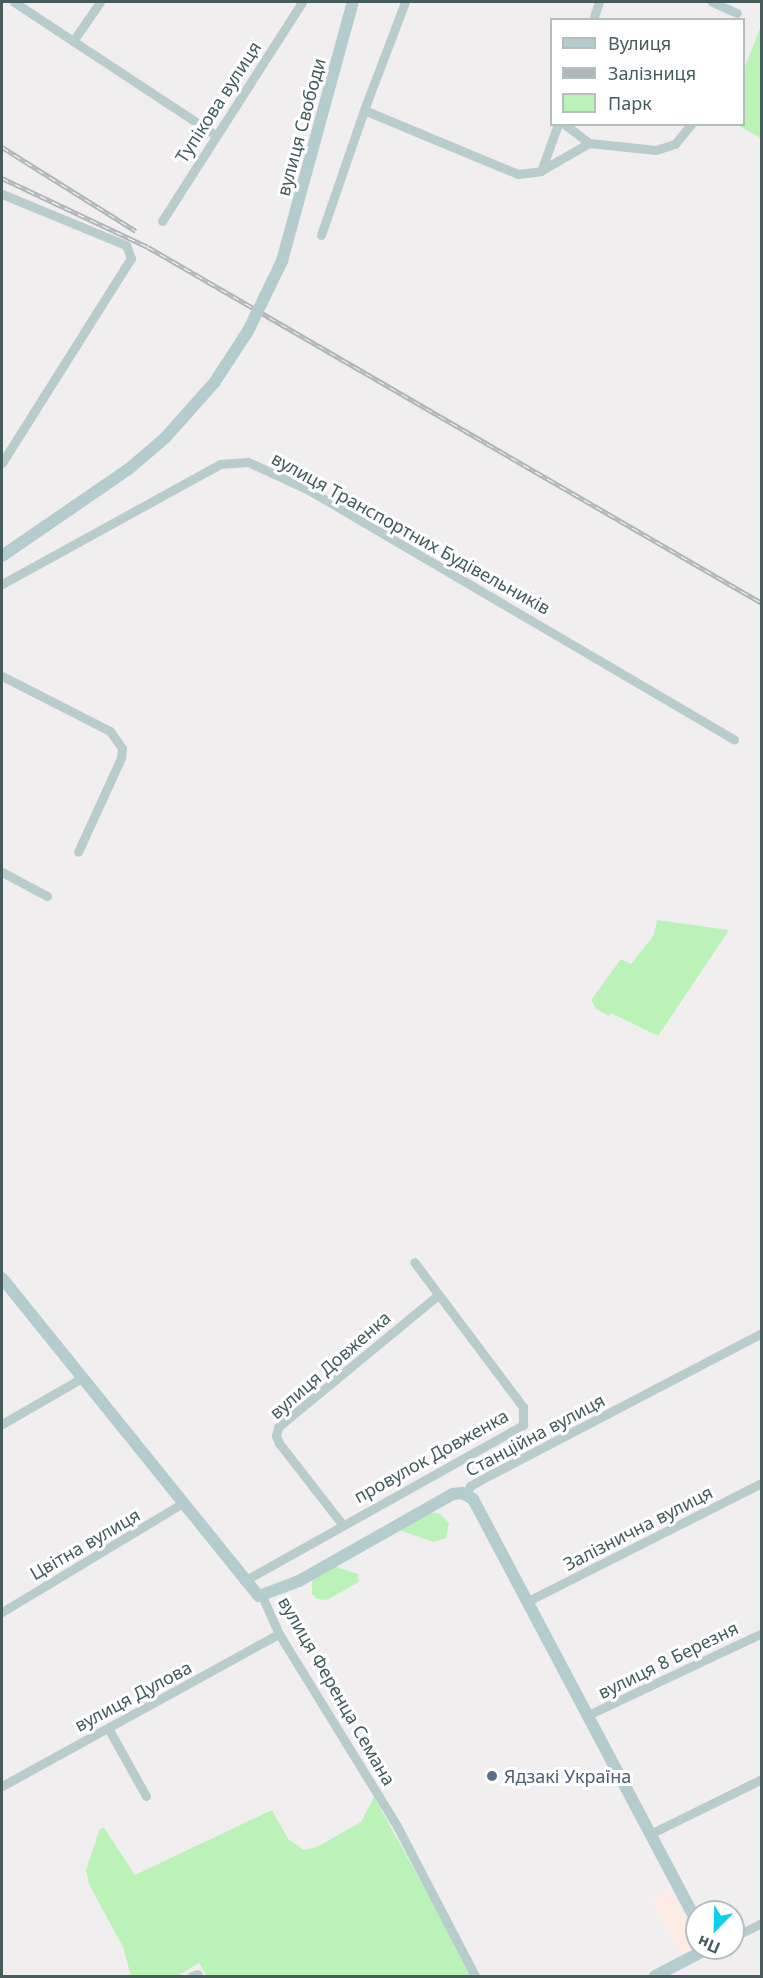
<!DOCTYPE html>
<meta charset="utf-8">
<style>
body{margin:0}
#map{position:relative;width:763px;height:1978px;overflow:hidden;background:#f1eeef;font-family:"Noto Sans",sans-serif}
div>[style]{position:absolute}
.commercial>*{inset:0;background:#fdece5}
.green>*{inset:0;background:#bbf2b8}
.street>*{height:9px;margin:-4.5px;padding:0 4.5px;transform-origin:4.5px;border-radius:4.5px;background:#b8cccc}
.secondary>*{height:12px;margin:-6px;padding:0 6px;transform-origin:6px;border-radius:6px;background:#b5ccce}
.rail>*{height:4.5px;margin-top:-2.25px;transform-origin:0;background:repeating-linear-gradient(90deg,#fff 0 7px,#afb7b9 0 14px);box-sizing:border-box;border-block:2px solid #afb7b9}
.secondary-bridge>*{height:12px;margin:-6px;padding:0 6px;transform-origin:6px;border-radius:6px;background:#b5ccce}
.dots>*{width:16px;height:16px;translate:-50% -50%;box-sizing:border-box;border:3px solid #fff;border-radius:50%}
span{translate:-50% -50%;white-space:nowrap;text-align:center;line-height:1.15;-webkit-text-stroke:6px #fff;paint-order:stroke}
.street-label{font-size:18px;color:#455c5d}
.service-label{font-size:18px;color:#4e5e75}
.left{translate:0 -50%;text-align:left}
.frame{position:absolute;inset:0;border:3px solid #455c5d;pointer-events:none}
.legend{position:absolute;left:550px;top:18px;width:195px;height:108px;box-sizing:border-box;background:#fff;border:2px solid #b5bebe;margin:0;padding:8px 10px;list-style:none;font-size:18px;color:#455c5d}
.legend li{display:flex;align-items:center;gap:12px;height:30px}
.legend b{width:30px;border:2px solid #b5bebe}
.north{position:absolute;left:685px;top:1900px;width:60px;height:60px;box-sizing:border-box;background:#fff;border:2px solid #b5bebe;border-radius:50%;rotate:203deg;font-size:16px;font-weight:700;line-height:24px;text-align:center;color:#455c5d}
.north::after{content:'';display:block;margin:auto;width:21px;height:27px;background:#0cd1ed;clip-path:polygon(50% 0,100% 100%,50% 72%,0 100%)}
</style>
<div id="map">
<div class="commercial">
<i style="clip-path:polygon(670px 1889px,697px 1941px,697px 1945px,681px 1954px,651px 1899px)"></i>
</div>
<div class="green">
<i style="clip-path:polygon(761px 26px,761px 138px,737px 125px,744px 124px,744px 69px)"></i>
<i style="clip-path:polygon(657px 920px,729px 930px,658px 1036px,611px 1013px,609px 1016px,596px 1009px,591px 1000px,621px 959px,631px 964px,654px 935px)"></i>
<i style="clip-path:polygon(430px 1512px,440px 1514px,449px 1523px,446px 1538px,434px 1542px,399px 1530px)"></i>
<i style="clip-path:polygon(333px 1566px,358px 1574px,359px 1582px,327px 1600px,317px 1599px,312px 1594px,312px 1582px,317px 1574px)"></i>
<i style="clip-path:polygon(374px 1797px,473px 1976px,207px 1976px,199px 1963px,177px 1976px,131px 1976px,123px 1947px,89px 1884px,86px 1870px,100px 1829px,104px 1828px,135px 1875px,272px 1810px,288px 1839px,304px 1850px,317px 1847px,361px 1822px)"></i>
</div>
<div class="street">
<i style="left:14px;top:2px;width:242px;rotate:33.4deg"></i>
<i style="left:405px;top:2px;width:116px;rotate:110.8deg"></i>
<i style="left:364px;top:110px;width:167px;rotate:22.6deg"></i>
<i style="left:518px;top:174px;width:23px;rotate:-7deg"></i>
<i style="left:541px;top:171px;width:50px;rotate:-70.1deg"></i>
<i style="left:712px;top:2px;width:27px;rotate:24deg"></i>
<i style="left:593px;top:20px;width:19px;rotate:-72deg"></i>
<i style="left:73px;top:41px;width:47px;rotate:-55.3deg"></i>
<i style="left:564px;top:124px;width:31px;rotate:37deg"></i>
<i style="left:589px;top:143px;width:67px;rotate:6deg"></i>
<i style="left:656px;top:150px;width:20px;rotate:-18deg"></i>
<i style="left:675px;top:144px;width:26px;rotate:-51deg"></i>
<i style="left:542px;top:170px;width:54px;rotate:-29.9deg"></i>
<i style="left:2px;top:194px;width:134px;rotate:22.4deg"></i>
<i style="left:126px;top:245px;width:14px;rotate:69deg"></i>
<i style="left:131px;top:258px;width:242px;rotate:122.2deg"></i>
<i style="left:162px;top:221px;width:260px;rotate:-57.4deg"></i>
<i style="left:321px;top:235px;width:132px;rotate:-71deg"></i>
<i style="left:2px;top:584px;width:249px;rotate:-28.8deg"></i>
<i style="left:220px;top:464px;width:28px;rotate:-4deg"></i>
<i style="left:248px;top:462px;width:65px;rotate:24.6deg"></i>
<i style="left:307px;top:489px;width:495px;rotate:30.4deg"></i>
<i style="left:2px;top:676px;width:121px;rotate:27deg"></i>
<i style="left:110px;top:731px;width:21px;rotate:55deg"></i>
<i style="left:122px;top:748px;width:10px;rotate:96deg"></i>
<i style="left:121px;top:758px;width:103px;rotate:114.6deg"></i>
<i style="left:2px;top:872px;width:51px;rotate:28.1deg"></i>
<i style="left:2px;top:1424px;width:92px;rotate:-29.9deg"></i>
<i style="left:466px;top:1495px;width:10px;rotate:-66deg"></i>
<i style="left:470px;top:1486px;width:25px;rotate:-29deg"></i>
<i style="left:492px;top:1474px;width:305px;rotate:-27.6deg"></i>
<i style="left:342px;top:1524px;width:103px;rotate:-127.9deg"></i>
<i style="left:279px;top:1443px;width:8px;rotate:-113deg"></i>
<i style="left:276px;top:1436px;width:9px;rotate:-77deg"></i>
<i style="left:278px;top:1427px;width:207px;rotate:-39.5deg"></i>
<i style="left:244px;top:1581px;width:320px;rotate:-29.2deg"></i>
<i style="left:523px;top:1425px;width:18px;rotate:-90deg"></i>
<i style="left:523px;top:1407px;width:181px;rotate:-126.9deg"></i>
<i style="left:262px;top:1596px;width:42px;rotate:65.9deg"></i>
<i style="left:279px;top:1634px;width:225px;rotate:58.4deg"></i>
<i style="left:397px;top:1826px;width:169px;rotate:62.5deg"></i>
<i style="left:528px;top:1601px;width:262px;rotate:-26.8deg"></i>
<i style="left:2px;top:1612px;width:211px;rotate:-31.1deg"></i>
<i style="left:588px;top:1715px;width:192px;rotate:-25.2deg"></i>
<i style="left:108px;top:1728px;width:78px;rotate:60.8deg"></i>
<i style="left:2px;top:1786px;width:316px;rotate:-28.8deg"></i>
<i style="left:650px;top:1834px;width:125px;rotate:-26.2deg"></i>
<i style="left:733px;top:1937px;width:32px;rotate:-26deg"></i>
<i style="left:192px;top:1976px;width:6px;rotate:-18deg"></i>
</div>
<div class="secondary">
<i style="left:282px;top:261px;width:269px;rotate:-74.7deg"></i>
<i style="left:2px;top:556px;width:155px;rotate:-34.5deg"></i>
<i style="left:130px;top:468px;width:46px;rotate:-40.6deg"></i>
<i style="left:165px;top:438px;width:74px;rotate:-48.3deg"></i>
<i style="left:214px;top:383px;width:62px;rotate:-56.8deg"></i>
<i style="left:2px;top:1278px;width:409px;rotate:51.1deg"></i>
<i style="left:259px;top:1596px;width:43px;rotate:-20.6deg"></i>
<i style="left:299px;top:1581px;width:177px;rotate:-29.5deg"></i>
<i style="left:453px;top:1494px;width:9px;rotate:-6deg"></i>
<i style="left:462px;top:1493px;width:13px;rotate:29deg"></i>
<i style="left:473px;top:1499px;width:479px;rotate:62.1deg"></i>
<i style="left:655px;top:1976px;width:61px;rotate:-27.4deg"></i>
</div>
<div class="rail">
<i style="left:2px;top:147px;width:158px;rotate:32.1deg"></i>
<i style="left:2px;top:178px;width:161px;rotate:25.3deg"></i>
<i style="left:148px;top:247px;width:710px;rotate:30.11deg"></i>
</div>
<div class="secondary-bridge">
<i style="left:248px;top:331px;width:78px;rotate:-64.1deg"></i>
</div>
<div class="dots">
<i style="left:492px;top:1776px;background:#5c6f8a"></i>
</div>
<div class="street-label">
<span style="left:218px;top:102px;rotate:-57deg">Тупікова вулиця</span>
<span style="left:301px;top:127px;rotate:-75deg">вулиця Свободи</span>
<span style="left:411px;top:533px;rotate:29deg">вулиця Транспортних Будівельників</span>
<span style="left:330px;top:1365px;rotate:-41deg">вулиця Довженка</span>
<span style="left:535px;top:1435px;rotate:-28deg">Станційна вулиця</span>
<span style="left:431px;top:1456px;rotate:-29deg">провулок Довженка</span>
<span style="left:638px;top:1528px;rotate:-27deg">Залізнична вулиця</span>
<span style="left:85px;top:1544px;rotate:-30deg">Цвітна вулиця</span>
<span style="left:668px;top:1660px;rotate:-26deg">вулиця 8 Березня</span>
<span style="left:337px;top:1691px;rotate:60deg">вулиця Ференца Семана</span>
<span style="left:133px;top:1696px;rotate:-28deg">вулиця Дулова</span>
</div>
<div class="service-label">
<span class="left" style="left:504px;top:1776px">Ядзакі Україна</span>
</div>
<div class="frame"></div>
<ul class="legend">
<li><b style="height:8px;background:#b5ccce"></b>Вулиця</li>
<li><b style="height:8px;background:#afb7b9"></b>Залізниця</li>
<li><b style="height:16px;background:#bbf2b8"></b>Парк</li>
</ul>
<div class="north">Пн</div>
</div>
